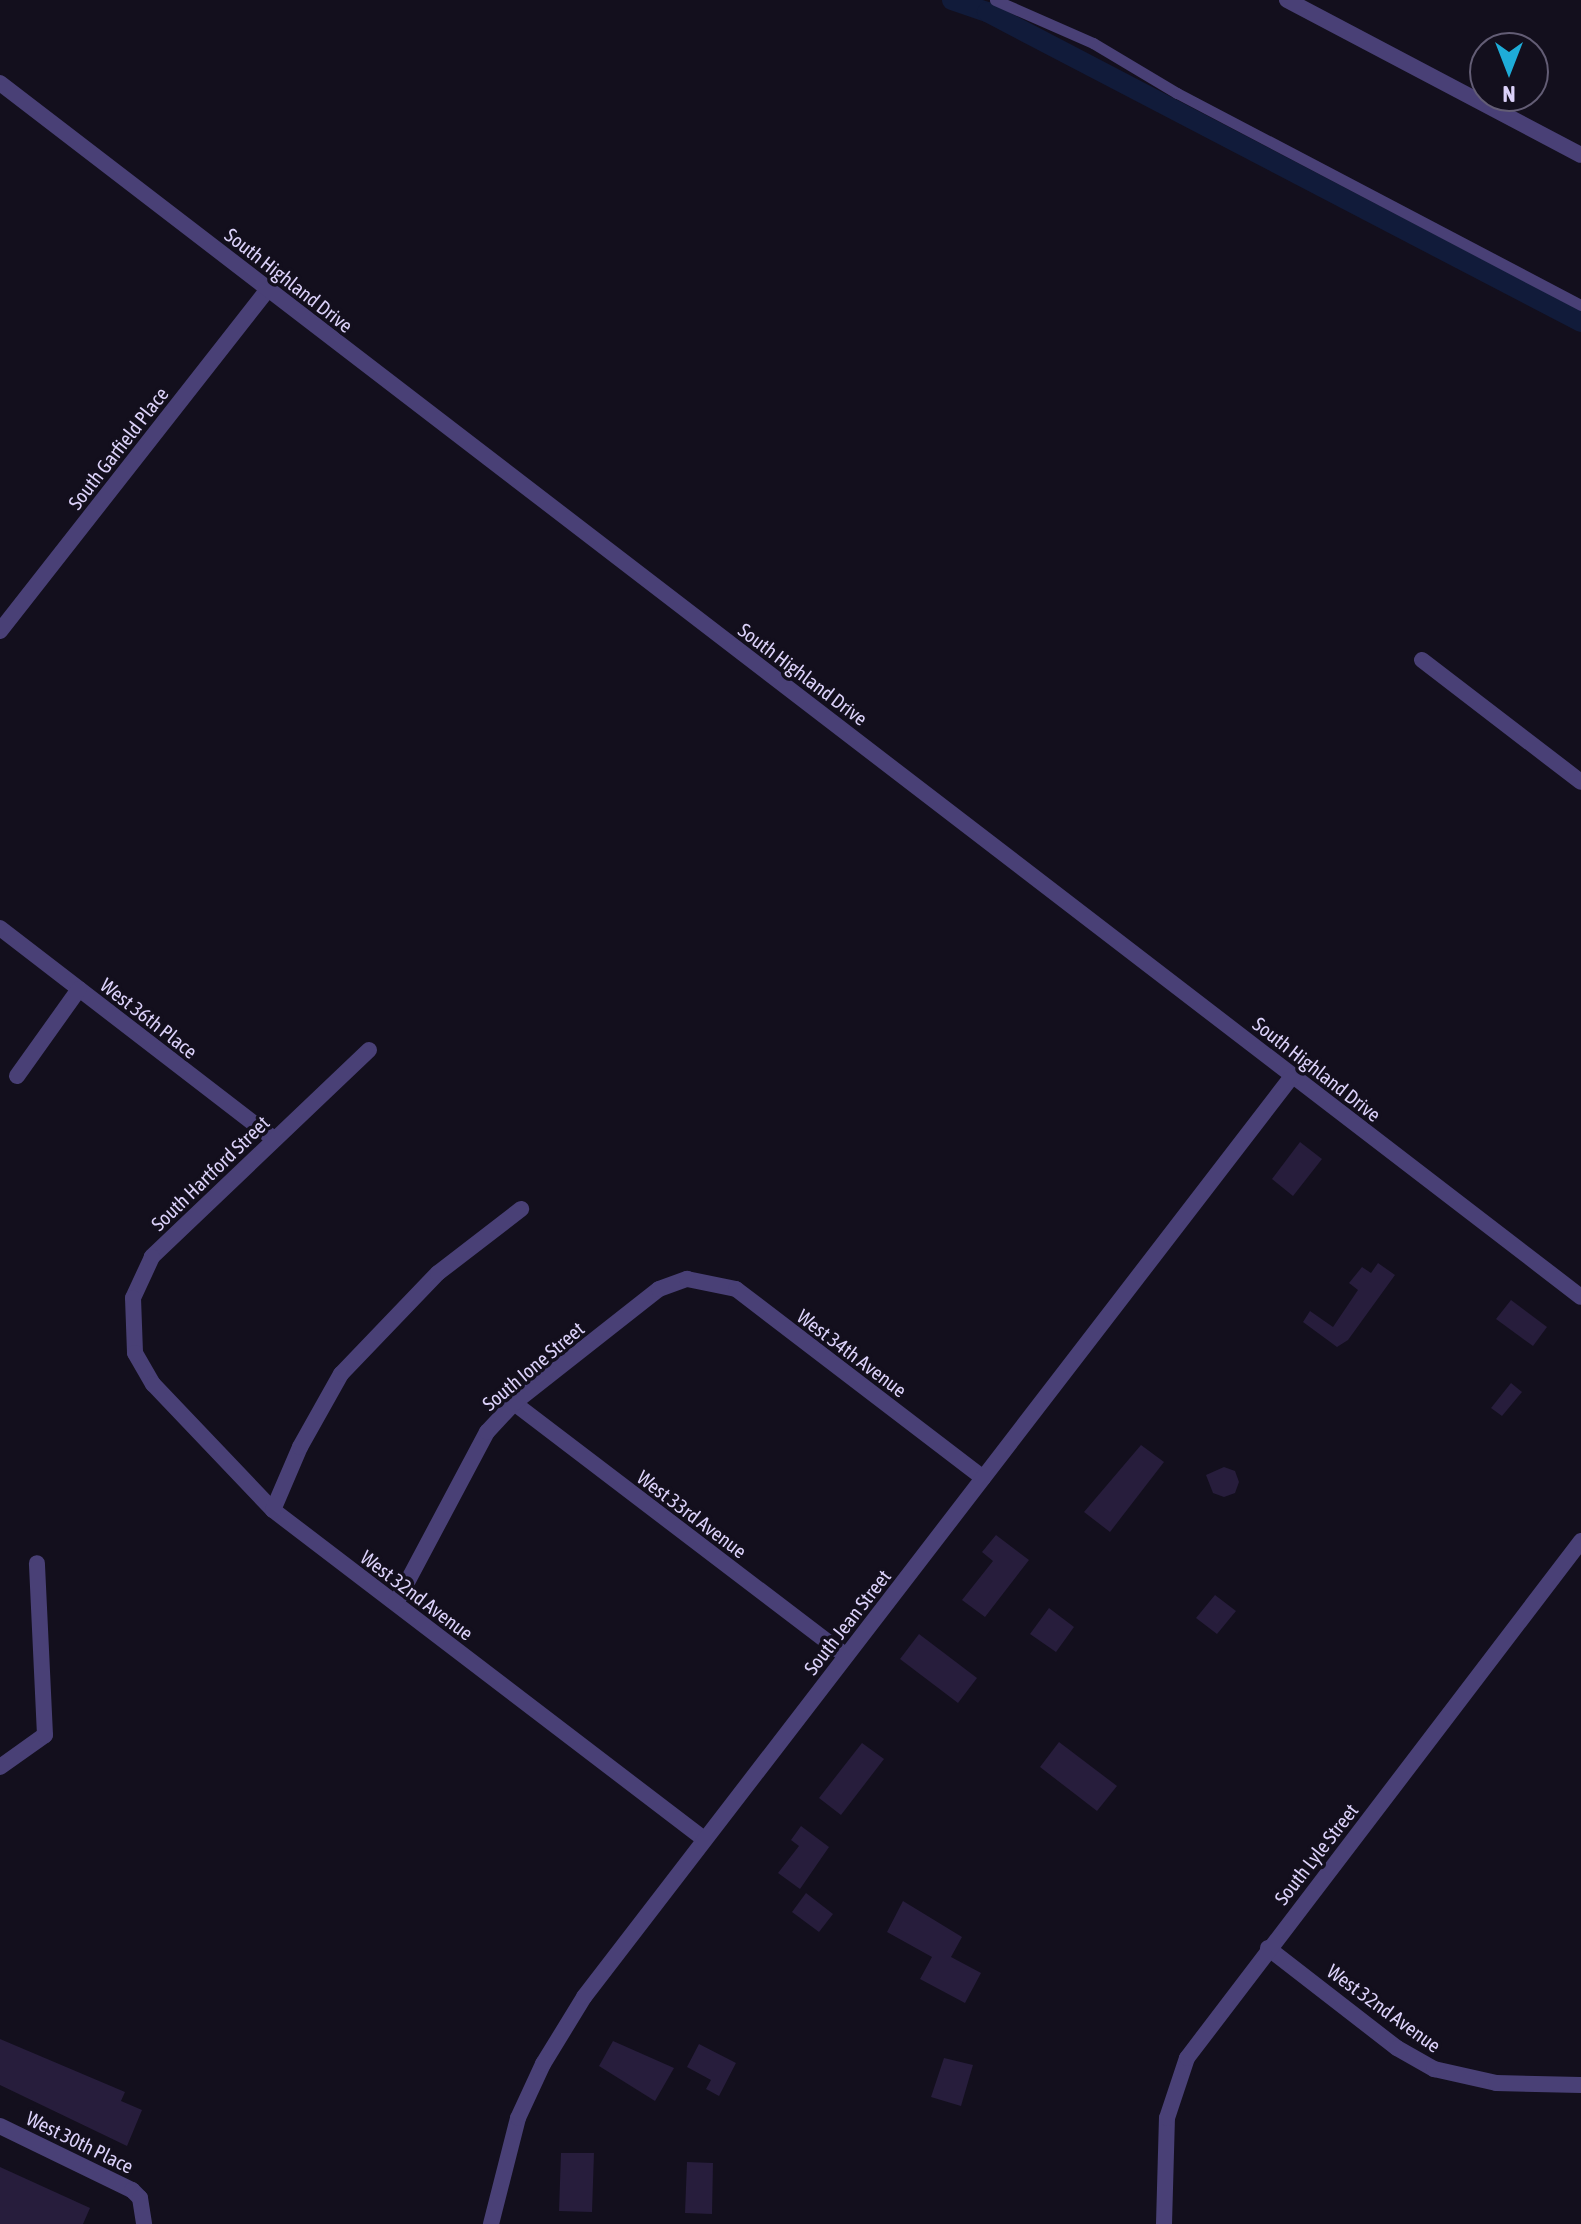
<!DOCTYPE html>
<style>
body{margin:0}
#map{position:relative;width:1581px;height:2224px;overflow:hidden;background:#130f1d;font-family:"Asap Condensed",sans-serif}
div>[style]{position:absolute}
.canal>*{height:20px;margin:-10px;padding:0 10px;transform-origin:10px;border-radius:10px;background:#111b3a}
.building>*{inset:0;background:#271d3c}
.service>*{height:11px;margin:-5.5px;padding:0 5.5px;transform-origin:5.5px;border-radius:5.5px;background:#494076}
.minor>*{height:16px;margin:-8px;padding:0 8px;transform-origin:8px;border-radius:8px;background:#494076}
.tertiary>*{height:16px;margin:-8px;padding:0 8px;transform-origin:8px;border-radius:8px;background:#494076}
span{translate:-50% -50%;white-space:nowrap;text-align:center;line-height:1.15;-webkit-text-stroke:7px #130f1d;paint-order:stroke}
.street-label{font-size:20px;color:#dbd1f9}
.north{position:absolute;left:1469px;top:32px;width:80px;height:80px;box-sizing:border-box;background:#130f1d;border:2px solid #635d75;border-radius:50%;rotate:180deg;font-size:22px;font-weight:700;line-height:32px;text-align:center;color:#dbd1f9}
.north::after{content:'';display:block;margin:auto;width:28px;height:36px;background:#1eacd8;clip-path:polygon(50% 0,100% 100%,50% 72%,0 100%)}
</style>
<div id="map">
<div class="canal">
<i style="left:952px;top:0;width:37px;rotate:19deg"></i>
<i style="left:987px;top:12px;width:670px;rotate:27.56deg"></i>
</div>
<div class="building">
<i style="clip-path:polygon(1300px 1142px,1322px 1159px,1293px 1196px,1272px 1179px)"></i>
<i style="clip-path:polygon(1378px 1263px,1395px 1275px,1348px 1340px,1337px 1347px,1303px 1322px,1310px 1311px,1333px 1327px,1358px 1290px,1349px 1283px,1362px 1267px,1371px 1273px)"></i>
<i style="clip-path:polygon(1511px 1300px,1547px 1327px,1533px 1346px,1496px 1319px)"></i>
<i style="clip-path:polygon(1511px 1383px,1522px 1392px,1502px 1416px,1491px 1408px)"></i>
<i style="clip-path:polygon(1141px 1445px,1164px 1462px,1110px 1532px,1084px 1512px)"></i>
<i style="clip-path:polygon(1224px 1467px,1235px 1471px,1239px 1482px,1235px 1493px,1224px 1497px,1213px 1493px,1206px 1475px)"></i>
<i style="clip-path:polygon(996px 1535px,1029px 1560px,985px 1617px,962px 1600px,993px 1561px,982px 1552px)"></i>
<i style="clip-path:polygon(1215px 1595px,1236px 1611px,1217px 1634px,1196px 1618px)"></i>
<i style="clip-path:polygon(1049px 1608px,1074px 1627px,1056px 1652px,1030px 1634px)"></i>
<i style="clip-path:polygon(919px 1634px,977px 1678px,958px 1703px,900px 1659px)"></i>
<i style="clip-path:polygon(1059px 1742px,1117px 1786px,1097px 1811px,1040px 1767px)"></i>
<i style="clip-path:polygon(862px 1743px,884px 1759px,841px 1815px,819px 1798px)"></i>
<i style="clip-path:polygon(801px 1826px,829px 1847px,800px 1889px,778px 1873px,799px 1846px,791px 1840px)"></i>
<i style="clip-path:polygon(806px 1893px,833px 1914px,819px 1932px,792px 1912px)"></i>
<i style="clip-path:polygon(903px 1901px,962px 1937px,951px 1957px,981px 1973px,965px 2003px,920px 1979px,932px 1957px,887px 1932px)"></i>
<i style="clip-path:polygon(0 2039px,125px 2092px,121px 2101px,142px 2110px,127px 2146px,0 2085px)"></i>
<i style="clip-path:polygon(613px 2041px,674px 2068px,655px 2101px,599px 2066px)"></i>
<i style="clip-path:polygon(699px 2044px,736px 2063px,719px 2096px,706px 2089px,711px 2080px,687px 2067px)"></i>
<i style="clip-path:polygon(944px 2058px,973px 2065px,961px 2106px,931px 2097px)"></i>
<i style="clip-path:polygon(561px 2153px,594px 2153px,592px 2212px,559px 2211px)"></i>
<i style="clip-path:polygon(687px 2162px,713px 2163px,712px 2214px,685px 2213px)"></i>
<i style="clip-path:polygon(0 2167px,90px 2208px,83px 2224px,0 2224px)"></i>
</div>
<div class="service">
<i style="left:995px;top:0;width:107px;rotate:23.7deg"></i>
<i style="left:1093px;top:43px;width:98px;rotate:30.8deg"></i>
<i style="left:1177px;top:93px;width:456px;rotate:27.7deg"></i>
</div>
<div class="minor">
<i style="left:1287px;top:0;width:332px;rotate:27.8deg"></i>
<i style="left:0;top:631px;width:434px;rotate:-51.9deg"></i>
<i style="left:1422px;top:660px;width:200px;rotate:37.5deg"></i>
<i style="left:0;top:928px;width:346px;rotate:37.6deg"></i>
<i style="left:369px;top:1050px;width:300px;rotate:136.4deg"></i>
<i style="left:152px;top:1257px;width:45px;rotate:114.9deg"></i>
<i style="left:133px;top:1298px;width:55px;rotate:87.9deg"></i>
<i style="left:135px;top:1353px;width:36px;rotate:60deg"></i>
<i style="left:153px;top:1384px;width:174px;rotate:46.4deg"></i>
<i style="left:273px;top:1510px;width:542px;rotate:37.36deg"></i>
<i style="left:17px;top:1076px;width:107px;rotate:-54.5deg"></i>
<i style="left:514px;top:1403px;width:417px;rotate:37.3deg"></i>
<i style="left:273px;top:1510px;width:69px;rotate:-66.8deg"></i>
<i style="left:300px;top:1447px;width:84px;rotate:-60.7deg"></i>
<i style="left:341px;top:1374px;width:140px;rotate:-46.2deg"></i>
<i style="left:438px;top:1273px;width:105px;rotate:-37.6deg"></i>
<i style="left:396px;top:1603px;width:194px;rotate:-62deg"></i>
<i style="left:487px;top:1432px;width:40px;rotate:-47deg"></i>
<i style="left:514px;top:1403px;width:184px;rotate:-38.2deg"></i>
<i style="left:659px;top:1289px;width:30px;rotate:-20deg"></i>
<i style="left:687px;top:1279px;width:50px;rotate:11.5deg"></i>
<i style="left:736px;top:1289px;width:311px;rotate:37.4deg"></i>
<i style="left:0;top:1767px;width:55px;rotate:-35.4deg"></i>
<i style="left:45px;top:1735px;width:172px;rotate:-92.7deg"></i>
<i style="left:1268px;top:1948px;width:163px;rotate:37.8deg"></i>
<i style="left:1397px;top:2048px;width:43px;rotate:29.6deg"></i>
<i style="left:1434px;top:2069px;width:64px;rotate:12.7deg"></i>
<i style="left:1496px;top:2083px;width:85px;rotate:1.3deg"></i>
<i style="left:0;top:2126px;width:147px;rotate:25.9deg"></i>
<i style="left:132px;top:2190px;width:11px;rotate:45deg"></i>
<i style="left:140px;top:2198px;width:26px;rotate:81deg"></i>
<i style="left:1164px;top:2224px;width:106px;rotate:-88.4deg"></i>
<i style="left:1167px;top:2118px;width:63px;rotate:-71.6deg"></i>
<i style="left:1187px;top:2058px;width:650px;rotate:-52.69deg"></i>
</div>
<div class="tertiary">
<i style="left:0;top:83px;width:1993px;rotate:37.52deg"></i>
<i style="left:491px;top:2224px;width:109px;rotate:-75.7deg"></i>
<i style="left:518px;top:2118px;width:60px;rotate:-65.2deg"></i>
<i style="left:543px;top:2064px;width:79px;rotate:-58.5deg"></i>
<i style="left:584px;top:1997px;width:1163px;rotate:-52.44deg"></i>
</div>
<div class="street-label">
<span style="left:289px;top:280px;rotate:38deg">South Highland Drive</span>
<span style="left:118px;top:448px;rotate:-52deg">South Garfield Place</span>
<span style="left:803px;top:674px;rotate:37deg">South Highland Drive</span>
<span style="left:149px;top:1018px;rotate:38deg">West 36th Place</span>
<span style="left:1317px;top:1069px;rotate:38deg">South Highland Drive</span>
<span style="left:210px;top:1173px;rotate:-44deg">South Hartford Street</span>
<span style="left:852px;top:1353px;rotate:37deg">West 34th Avenue</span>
<span style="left:533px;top:1366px;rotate:-40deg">South Ione Street</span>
<span style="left:692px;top:1514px;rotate:37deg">West 33rd Avenue</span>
<span style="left:417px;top:1595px;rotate:37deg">West 32nd Avenue</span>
<span style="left:847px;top:1622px;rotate:-52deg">South Jean Street</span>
<span style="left:1316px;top:1854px;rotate:-52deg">South Lyle Street</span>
<span style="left:1384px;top:2008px;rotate:36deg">West 32nd Avenue</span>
<span style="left:80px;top:2142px;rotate:26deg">West 30th Place</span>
</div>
<div class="north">N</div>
</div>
